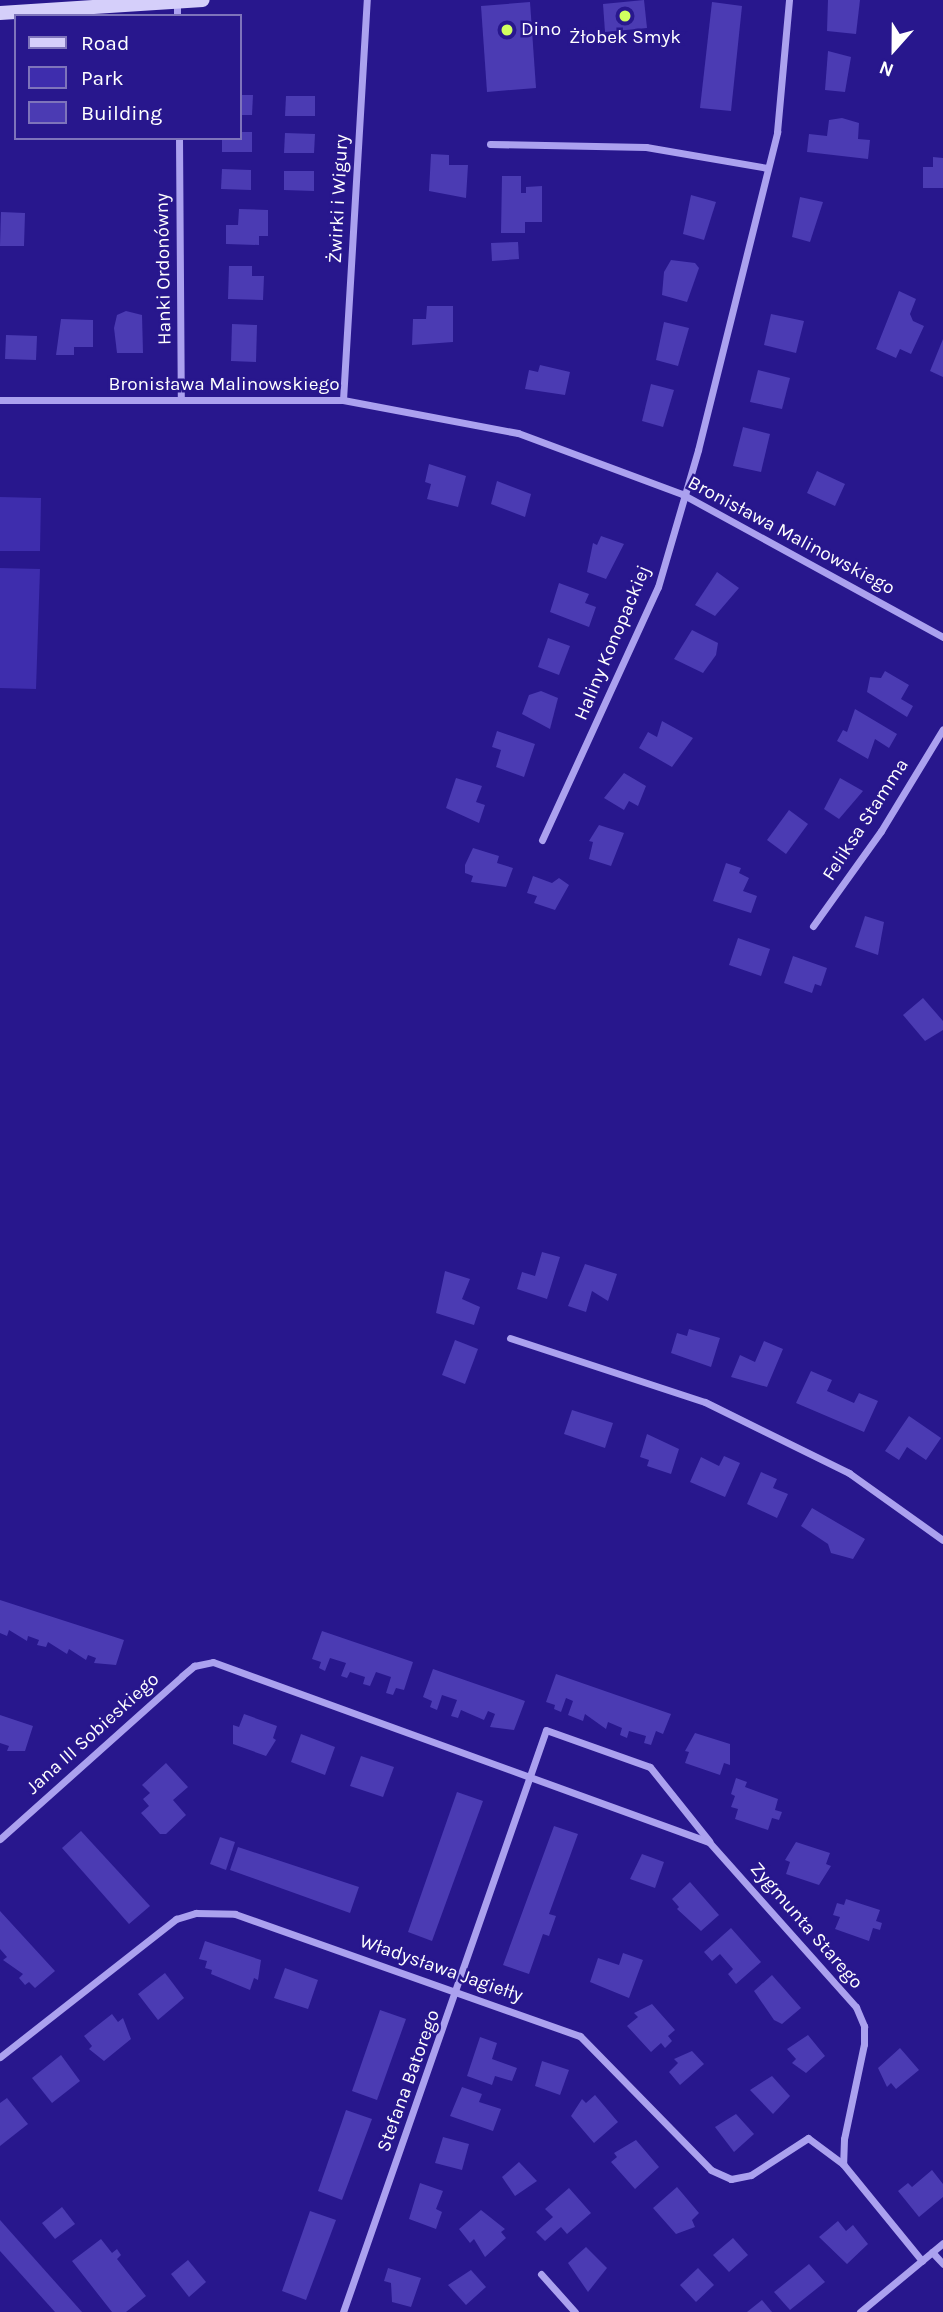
<!DOCTYPE html>
<meta charset="utf-8">
<style>
body{margin:0}
#map{position:relative;width:943px;height:2312px;overflow:hidden;background:#28178d;font-family:Karla,sans-serif}
div>[style]{position:absolute}
.green>*{inset:0;background:#3e2dad}
.building>*{inset:0;background:#4b3bb3}
.street>*{height:7px;margin:-3.5px;padding:0 3.5px;transform-origin:3.5px;border-radius:3.5px;background:#aba1ef}
.secondary>*{height:14px;margin:-7px;padding:0 7px;transform-origin:7px;border-radius:7px;background:#d5cffa}
.dots>*{width:19px;height:19px;translate:-50% -50%;box-sizing:border-box;border:4px solid #28178d;border-radius:50%}
span{translate:-50% -50%;white-space:nowrap;text-align:center;line-height:1.15;-webkit-text-stroke:5px #28178d;paint-order:stroke}
.poi-label{font-size:19px;color:#fff}
.left{translate:0 -50%;text-align:left}
.street-label{font-size:19px;color:#fff}
.legend{position:absolute;left:14px;top:14px;width:228px;height:126px;box-sizing:border-box;background:#28178d;border:2px solid #7e74bb;margin:0;padding:9px 12px;list-style:none;font-size:21px;color:#fff}
.legend li{display:flex;align-items:center;gap:14px;height:35px}
.legend b{width:35px;border:2px solid #7e74bb}
.north{position:absolute;left:859px;top:14px;width:70px;height:70px;-webkit-text-stroke:5px #28178d;paint-order:stroke;rotate:201deg;font-size:19px;font-weight:700;line-height:28px;text-align:center;color:#fff}
.north::after{content:'';display:block;margin:auto;width:24px;height:32px;background:#fff;clip-path:polygon(50% 0,100% 100%,50% 72%,0 100%)}
</style>
<div id="map">
<div class="green">
<i style="clip-path:polygon(0 497px,41px 498px,40px 551px,0 551px)"></i>
<i style="clip-path:polygon(0 568px,40px 569px,36px 689px,0 688px)"></i>
</div>
<div class="building">
<i style="clip-path:polygon(644px 0,647px 28px,605px 32px,603px 4px)"></i>
<i style="clip-path:polygon(828px 0,860px 0,856px 34px,827px 31px)"></i>
<i style="clip-path:polygon(530px 2px,536px 88px,487px 92px,481px 6px)"></i>
<i style="clip-path:polygon(712px 2px,742px 6px,731px 111px,700px 108px)"></i>
<i style="clip-path:polygon(828px 51px,851px 57px,845px 92px,825px 90px)"></i>
<i style="clip-path:polygon(240px 95px,253px 95px,252px 115px,240px 115px)"></i>
<i style="clip-path:polygon(286px 96px,315px 96px,315px 116px,285px 116px)"></i>
<i style="clip-path:polygon(842px 118px,859px 123px,858px 139px,870px 140px,868px 159px,807px 152px,809px 134px,827px 136px,829px 120px)"></i>
<i style="clip-path:polygon(240px 132px,252px 132px,252px 152px,222px 152px,222px 138px,240px 138px)"></i>
<i style="clip-path:polygon(285px 133px,315px 134px,314px 153px,284px 153px)"></i>
<i style="clip-path:polygon(431px 154px,449px 155px,449px 165px,468px 165px,466px 198px,429px 191px)"></i>
<i style="clip-path:polygon(933px 157px,943px 158px,943px 188px,923px 188px,923px 167px,933px 167px)"></i>
<i style="clip-path:polygon(222px 169px,251px 170px,251px 190px,221px 189px)"></i>
<i style="clip-path:polygon(284px 171px,314px 171px,314px 191px,284px 190px)"></i>
<i style="clip-path:polygon(502px 176px,521px 176px,521px 193px,526px 193px,526px 187px,542px 186px,542px 222px,525px 222px,525px 233px,501px 233px)"></i>
<i style="clip-path:polygon(691px 195px,716px 202px,704px 240px,683px 234px)"></i>
<i style="clip-path:polygon(800px 197px,823px 202px,810px 242px,792px 237px)"></i>
<i style="clip-path:polygon(239px 209px,268px 210px,268px 236px,259px 236px,259px 245px,226px 244px,226px 225px,238px 225px)"></i>
<i style="clip-path:polygon(1px 212px,25px 213px,24px 246px,0 246px)"></i>
<i style="clip-path:polygon(518px 242px,519px 259px,492px 261px,491px 243px)"></i>
<i style="clip-path:polygon(671px 260px,695px 263px,699px 268px,687px 302px,662px 295px,664px 272px)"></i>
<i style="clip-path:polygon(229px 266px,252px 266px,252px 276px,264px 276px,263px 300px,228px 299px)"></i>
<i style="clip-path:polygon(899px 291px,916px 299px,910px 314px,913px 321px,924px 326px,911px 354px,900px 349px,896px 358px,876px 349px)"></i>
<i style="clip-path:polygon(427px 306px,453px 306px,453px 342px,412px 345px,413px 319px,426px 319px)"></i>
<i style="clip-path:polygon(126px 311px,142px 315px,143px 353px,117px 353px,114px 328px,117px 315px)"></i>
<i style="clip-path:polygon(771px 314px,804px 321px,796px 353px,764px 345px)"></i>
<i style="clip-path:polygon(61px 319px,93px 320px,93px 347px,74px 347px,74px 355px,56px 355px)"></i>
<i style="clip-path:polygon(664px 322px,689px 328px,678px 366px,656px 360px)"></i>
<i style="clip-path:polygon(232px 324px,257px 325px,256px 362px,231px 361px)"></i>
<i style="clip-path:polygon(6px 335px,37px 336px,36px 360px,5px 359px)"></i>
<i style="clip-path:polygon(943px 339px,943px 377px,930px 371px)"></i>
<i style="clip-path:polygon(540px 365px,570px 372px,565px 395px,525px 389px,529px 370px,538px 372px)"></i>
<i style="clip-path:polygon(758px 370px,790px 378px,782px 409px,750px 402px)"></i>
<i style="clip-path:polygon(651px 384px,674px 390px,663px 427px,642px 421px)"></i>
<i style="clip-path:polygon(743px 427px,770px 434px,761px 472px,733px 466px)"></i>
<i style="clip-path:polygon(429px 464px,466px 476px,458px 507px,427px 499px,431px 484px,425px 482px)"></i>
<i style="clip-path:polygon(817px 471px,845px 484px,835px 506px,807px 493px)"></i>
<i style="clip-path:polygon(497px 481px,531px 494px,525px 517px,491px 504px)"></i>
<i style="clip-path:polygon(601px 536px,624px 544px,606px 579px,587px 572px,593px 543px,597px 545px)"></i>
<i style="clip-path:polygon(717px 572px,739px 588px,715px 616px,695px 605px)"></i>
<i style="clip-path:polygon(559px 583px,589px 594px,585px 603px,596px 607px,589px 627px,550px 612px)"></i>
<i style="clip-path:polygon(692px 630px,718px 643px,716px 655px,703px 673px,674px 659px)"></i>
<i style="clip-path:polygon(548px 638px,570px 646px,559px 675px,538px 667px)"></i>
<i style="clip-path:polygon(885px 671px,909px 685px,901px 699px,913px 706px,907px 717px,867px 692px,870px 677px,881px 678px)"></i>
<i style="clip-path:polygon(541px 691px,558px 698px,550px 729px,522px 714px,529px 695px)"></i>
<i style="clip-path:polygon(855px 709px,897px 734px,889px 748px,875px 739px,868px 759px,837px 741px,843px 730px,847px 732px)"></i>
<i style="clip-path:polygon(662px 721px,693px 738px,672px 767px,639px 748px,648px 732px,657px 737px)"></i>
<i style="clip-path:polygon(497px 731px,535px 744px,524px 777px,496px 767px,501px 750px,492px 747px)"></i>
<i style="clip-path:polygon(624px 773px,646px 786px,638px 806px,629px 801px,624px 810px,604px 798px)"></i>
<i style="clip-path:polygon(456px 778px,482px 786px,476px 802px,485px 805px,479px 823px,446px 808px)"></i>
<i style="clip-path:polygon(840px 778px,863px 791px,839px 819px,824px 809px)"></i>
<i style="clip-path:polygon(789px 810px,808px 824px,786px 854px,767px 840px)"></i>
<i style="clip-path:polygon(599px 825px,624px 833px,611px 866px,589px 859px,593px 842px,589px 841px)"></i>
<i style="clip-path:polygon(473px 848px,499px 856px,497px 863px,513px 868px,506px 887px,471px 882px,473px 876px,465px 873px,465px 865px)"></i>
<i style="clip-path:polygon(726px 863px,741px 868px,739px 873px,749px 878px,743px 891px,757px 896px,751px 913px,713px 901px)"></i>
<i style="clip-path:polygon(533px 876px,552px 883px,559px 878px,569px 885px,555px 910px,534px 903px,537px 896px,527px 893px)"></i>
<i style="clip-path:polygon(865px 916px,884px 922px,878px 955px,855px 947px)"></i>
<i style="clip-path:polygon(738px 938px,770px 949px,761px 976px,729px 965px)"></i>
<i style="clip-path:polygon(793px 956px,827px 968px,821px 986px,815px 984px,812px 993px,784px 983px)"></i>
<i style="clip-path:polygon(923px 998px,943px 1021px,943px 1030px,925px 1041px,903px 1015px)"></i>
<i style="clip-path:polygon(542px 1252px,560px 1257px,547px 1299px,517px 1289px,522px 1272px,535px 1276px)"></i>
<i style="clip-path:polygon(585px 1264px,617px 1274px,608px 1301px,592px 1291px,586px 1312px,568px 1306px)"></i>
<i style="clip-path:polygon(445px 1271px,470px 1279px,462px 1299px,480px 1307px,474px 1325px,436px 1313px)"></i>
<i style="clip-path:polygon(689px 1329px,720px 1338px,711px 1367px,671px 1353px,677px 1333px,687px 1336px)"></i>
<i style="clip-path:polygon(455px 1340px,478px 1349px,465px 1384px,442px 1375px)"></i>
<i style="clip-path:polygon(764px 1341px,783px 1349px,767px 1387px,731px 1377px,740px 1355px,755px 1362px)"></i>
<i style="clip-path:polygon(811px 1371px,832px 1380px,827px 1391px,854px 1403px,859px 1393px,878px 1401px,864px 1432px,796px 1403px)"></i>
<i style="clip-path:polygon(572px 1410px,613px 1423px,605px 1448px,564px 1434px)"></i>
<i style="clip-path:polygon(909px 1416px,941px 1438px,926px 1460px,907px 1447px,899px 1460px,885px 1451px)"></i>
<i style="clip-path:polygon(647px 1434px,679px 1449px,671px 1474px,647px 1466px,649px 1460px,640px 1457px)"></i>
<i style="clip-path:polygon(724px 1456px,740px 1463px,725px 1497px,690px 1482px,701px 1457px,719px 1466px)"></i>
<i style="clip-path:polygon(761px 1472px,777px 1479px,773px 1488px,788px 1494px,777px 1518px,747px 1504px)"></i>
<i style="clip-path:polygon(812px 1508px,865px 1539px,853px 1559px,831px 1553px,828px 1544px,801px 1526px)"></i>
<i style="clip-path:polygon(0 1600px,124px 1640px,116px 1665px,94px 1663px,96px 1658px,88px 1655px,86px 1660px,69px 1649px,67px 1654px,48px 1642px,46px 1647px,37px 1645px,39px 1640px,28px 1636px,27px 1641px,9px 1630px,7px 1636px,0 1633px)"></i>
<i style="clip-path:polygon(322px 1631px,413px 1662px,404px 1690px,396px 1688px,393px 1695px,386px 1693px,391px 1677px,376px 1672px,370px 1686px,363px 1684px,365px 1677px,350px 1672px,347px 1678px,341px 1676px,346px 1663px,330px 1658px,325px 1671px,319px 1668px,321px 1662px,312px 1659px)"></i>
<i style="clip-path:polygon(433px 1669px,525px 1701px,514px 1730px,490px 1727px,495px 1714px,488px 1711px,484px 1720px,461px 1710px,458px 1718px,451px 1716px,457px 1700px,442px 1695px,437px 1710px,430px 1707px,432px 1701px,423px 1697px)"></i>
<i style="clip-path:polygon(556px 1674px,671px 1714px,663px 1734px,656px 1731px,651px 1745px,644px 1743px,646px 1736px,629px 1731px,627px 1738px,620px 1735px,622px 1728px,608px 1722px,606px 1729px,585px 1714px,583px 1721px,568px 1715px,573px 1701px,566px 1698px,561px 1712px,554px 1709px,555px 1705px,546px 1702px)"></i>
<i style="clip-path:polygon(244px 1714px,277px 1726px,273px 1738px,276px 1740px,266px 1756px,233px 1744px,233px 1725px,239px 1727px)"></i>
<i style="clip-path:polygon(0 1715px,33px 1726px,25px 1751px,7px 1751px,9px 1746px,0 1743px)"></i>
<i style="clip-path:polygon(695px 1733px,730px 1744px,730px 1765px,724px 1763px,720px 1775px,685px 1763px,689px 1752px,685px 1751px)"></i>
<i style="clip-path:polygon(301px 1734px,335px 1747px,325px 1775px,291px 1762px)"></i>
<i style="clip-path:polygon(361px 1756px,394px 1767px,383px 1797px,350px 1786px)"></i>
<i style="clip-path:polygon(166px 1763px,188px 1787px,173px 1800px,186px 1815px,166px 1834px,160px 1834px,141px 1813px,149px 1806px,143px 1799px,150px 1793px,142px 1785px)"></i>
<i style="clip-path:polygon(736px 1778px,747px 1782px,745px 1787px,778px 1799px,775px 1810px,782px 1812px,779px 1820px,772px 1818px,768px 1830px,735px 1819px,738px 1809px,731px 1807px,735px 1796px,731px 1794px)"></i>
<i style="clip-path:polygon(457px 1792px,483px 1801px,432px 1941px,408px 1932px)"></i>
<i style="clip-path:polygon(554px 1826px,578px 1834px,549px 1914px,556px 1916px,549px 1936px,543px 1934px,529px 1974px,503px 1965px)"></i>
<i style="clip-path:polygon(81px 1831px,150px 1906px,129px 1924px,62px 1848px)"></i>
<i style="clip-path:polygon(220px 1837px,235px 1842px,226px 1870px,210px 1864px)"></i>
<i style="clip-path:polygon(796px 1842px,830px 1853px,826px 1864px,831px 1866px,819px 1885px,786px 1874px,790px 1862px,785px 1860px)"></i>
<i style="clip-path:polygon(238px 1847px,359px 1887px,350px 1913px,230px 1870px)"></i>
<i style="clip-path:polygon(642px 1854px,664px 1862px,655px 1888px,630px 1879px)"></i>
<i style="clip-path:polygon(690px 1882px,719px 1915px,701px 1931px,677px 1909px,679px 1907px,672px 1899px)"></i>
<i style="clip-path:polygon(846px 1899px,880px 1910px,876px 1921px,882px 1923px,880px 1930px,873px 1928px,869px 1941px,835px 1929px,840px 1917px,833px 1915px,837px 1903px,844px 1905px)"></i>
<i style="clip-path:polygon(0 1911px,55px 1971px,35px 1988px,29px 1982px,25px 1985px,19px 1978px,23px 1974px,3px 1960px,7px 1957px,0 1949px)"></i>
<i style="clip-path:polygon(731px 1928px,761px 1962px,736px 1984px,728px 1974px,733px 1969px,720px 1954px,712px 1961px,704px 1952px)"></i>
<i style="clip-path:polygon(205px 1941px,261px 1960px,258px 1980px,254px 1978px,250px 1990px,211px 1974px,212px 1970px,205px 1968px,207px 1961px,199px 1959px)"></i>
<i style="clip-path:polygon(623px 1953px,643px 1960px,629px 1998px,590px 1982px,598px 1958px,619px 1965px)"></i>
<i style="clip-path:polygon(285px 1968px,318px 1980px,308px 2009px,274px 1998px)"></i>
<i style="clip-path:polygon(165px 1973px,184px 1998px,158px 2020px,138px 1994px)"></i>
<i style="clip-path:polygon(772px 1975px,801px 2008px,782px 2024px,774px 2020px,754px 1991px)"></i>
<i style="clip-path:polygon(652px 2004px,675px 2030px,668px 2036px,672px 2041px,665px 2048px,661px 2043px,651px 2052px,627px 2026px,638px 2017px,634px 2013px)"></i>
<i style="clip-path:polygon(380px 2010px,406px 2019px,377px 2100px,352px 2091px)"></i>
<i style="clip-path:polygon(112px 2014px,118px 2022px,123px 2018px,131px 2039px,104px 2061px,89px 2049px,92px 2046px,84px 2036px)"></i>
<i style="clip-path:polygon(808px 2035px,825px 2056px,806px 2073px,792px 2063px,796px 2059px,787px 2049px)"></i>
<i style="clip-path:polygon(480px 2037px,497px 2043px,492px 2059px,517px 2068px,512px 2081px,495px 2076px,492px 2085px,467px 2076px)"></i>
<i style="clip-path:polygon(900px 2048px,919px 2070px,896px 2089px,891px 2083px,887px 2087px,878px 2068px)"></i>
<i style="clip-path:polygon(692px 2051px,704px 2064px,680px 2085px,669px 2072px,678px 2063px,674px 2059px)"></i>
<i style="clip-path:polygon(61px 2055px,80px 2081px,52px 2103px,32px 2078px)"></i>
<i style="clip-path:polygon(542px 2061px,569px 2070px,560px 2095px,535px 2086px)"></i>
<i style="clip-path:polygon(772px 2076px,790px 2096px,773px 2114px,750px 2090px)"></i>
<i style="clip-path:polygon(462px 2087px,482px 2094px,479px 2102px,501px 2109px,493px 2131px,450px 2116px)"></i>
<i style="clip-path:polygon(595px 2095px,618px 2122px,594px 2143px,571px 2116px,582px 2099px,586px 2103px)"></i>
<i style="clip-path:polygon(7px 2098px,28px 2124px,0 2146px,0 2103px)"></i>
<i style="clip-path:polygon(346px 2110px,372px 2119px,342px 2200px,318px 2191px)"></i>
<i style="clip-path:polygon(736px 2114px,754px 2134px,734px 2152px,715px 2127px)"></i>
<i style="clip-path:polygon(443px 2137px,469px 2144px,462px 2170px,435px 2163px)"></i>
<i style="clip-path:polygon(636px 2140px,659px 2167px,635px 2189px,611px 2162px,617px 2157px,614px 2153px)"></i>
<i style="clip-path:polygon(519px 2162px,537px 2181px,515px 2196px,502px 2177px)"></i>
<i style="clip-path:polygon(932px 2170px,943px 2184px,943px 2197px,919px 2217px,898px 2191px,908px 2183px,912px 2187px)"></i>
<i style="clip-path:polygon(420px 2183px,443px 2191px,436px 2209px,442px 2212px,436px 2229px,409px 2219px)"></i>
<i style="clip-path:polygon(677px 2187px,699px 2213px,692px 2220px,695px 2227px,676px 2234px,653px 2208px)"></i>
<i style="clip-path:polygon(569px 2188px,591px 2213px,567px 2234px,561px 2227px,545px 2241px,536px 2232px,553px 2217px,545px 2209px)"></i>
<i style="clip-path:polygon(62px 2207px,75px 2224px,55px 2239px,42px 2223px)"></i>
<i style="clip-path:polygon(481px 2210px,505px 2229px,501px 2232px,506px 2238px,485px 2257px,474px 2239px,470px 2243px,459px 2229px)"></i>
<i style="clip-path:polygon(310px 2211px,336px 2220px,306px 2300px,282px 2291px)"></i>
<i style="clip-path:polygon(0 2220px,82px 2312px,55px 2312px,0 2251px)"></i>
<i style="clip-path:polygon(838px 2221px,846px 2231px,853px 2225px,868px 2244px,847px 2264px,819px 2237px)"></i>
<i style="clip-path:polygon(733px 2238px,748px 2255px,729px 2272px,713px 2255px)"></i>
<i style="clip-path:polygon(101px 2239px,112px 2253px,117px 2249px,121px 2255px,117px 2259px,146px 2296px,126px 2312px,112px 2312px,72px 2261px)"></i>
<i style="clip-path:polygon(586px 2247px,607px 2268px,588px 2292px,568px 2263px)"></i>
<i style="clip-path:polygon(188px 2260px,206px 2282px,189px 2297px,171px 2274px)"></i>
<i style="clip-path:polygon(809px 2264px,825px 2282px,790px 2310px,774px 2292px)"></i>
<i style="clip-path:polygon(388px 2268px,421px 2278px,411px 2307px,392px 2302px,391px 2283px,384px 2281px)"></i>
<i style="clip-path:polygon(698px 2268px,714px 2285px,696px 2302px,680px 2285px)"></i>
<i style="clip-path:polygon(471px 2270px,486px 2287px,466px 2305px,448px 2285px)"></i>
<i style="clip-path:polygon(762px 2300px,772px 2312px,747px 2312px)"></i>
</div>
<div class="street">
<i style="left:177px;top:2px;width:14px;rotate:90deg"></i>
<i style="left:179px;top:138px;width:262px;rotate:89.6deg"></i>
<i style="left:490px;top:144px;width:156px;rotate:1.1deg"></i>
<i style="left:646px;top:147px;width:123px;rotate:9.8deg"></i>
<i style="left:0;top:400px;width:343px"></i>
<i style="left:343px;top:400px;width:178px;rotate:10.7deg"></i>
<i style="left:518px;top:433px;width:175px;rotate:20.4deg"></i>
<i style="left:682px;top:494px;width:298px;rotate:28.7deg"></i>
<i style="left:343px;top:400px;width:401px;rotate:-86.6deg"></i>
<i style="left:542px;top:840px;width:278px;rotate:-65.4deg"></i>
<i style="left:658px;top:587px;width:143px;rotate:-73.7deg"></i>
<i style="left:698px;top:450px;width:328px;rotate:-76deg"></i>
<i style="left:777px;top:132px;width:133px;rotate:-84.8deg"></i>
<i style="left:813px;top:926px;width:117px;rotate:-54.4deg"></i>
<i style="left:881px;top:831px;width:119px;rotate:-58.7deg"></i>
<i style="left:510px;top:1338px;width:205px;rotate:18.2deg"></i>
<i style="left:705px;top:1402px;width:161px;rotate:26.2deg"></i>
<i style="left:849px;top:1473px;width:115px;rotate:35.5deg"></i>
<i style="left:0;top:1839px;width:244px;rotate:-41.8deg"></i>
<i style="left:182px;top:1676px;width:16px;rotate:-40deg"></i>
<i style="left:194px;top:1666px;width:19px;rotate:-12deg"></i>
<i style="left:213px;top:1662px;width:528px;rotate:19.95deg"></i>
<i style="left:709px;top:1842px;width:221px;rotate:48.3deg"></i>
<i style="left:856px;top:2007px;width:21px;rotate:67deg"></i>
<i style="left:864px;top:2026px;width:18px;rotate:90deg"></i>
<i style="left:864px;top:2044px;width:97px;rotate:101.9deg"></i>
<i style="left:844px;top:2139px;width:25px;rotate:92deg"></i>
<i style="left:843px;top:2164px;width:125px;rotate:50.8deg"></i>
<i style="left:0;top:2057px;width:224px;rotate:-38.1deg"></i>
<i style="left:176px;top:1919px;width:21px;rotate:-17deg"></i>
<i style="left:196px;top:1913px;width:39px;rotate:1deg"></i>
<i style="left:235px;top:1914px;width:366px;rotate:19.5deg"></i>
<i style="left:580px;top:2036px;width:187px;rotate:45.6deg"></i>
<i style="left:711px;top:2170px;width:22px;rotate:24deg"></i>
<i style="left:731px;top:2179px;width:20px;rotate:-11deg"></i>
<i style="left:751px;top:2175px;width:68px;rotate:-33deg"></i>
<i style="left:808px;top:2138px;width:44px;rotate:36.6deg"></i>
<i style="left:932px;top:2252px;width:16px;rotate:47deg"></i>
<i style="left:541px;top:2274px;width:51px;rotate:48.2deg"></i>
<i style="left:343px;top:2312px;width:616px;rotate:-70.77deg"></i>
<i style="left:546px;top:1730px;width:110px;rotate:19.6deg"></i>
<i style="left:650px;top:1767px;width:95px;rotate:51.4deg"></i>
<i style="left:860px;top:2312px;width:108px;rotate:-39.7deg"></i>
</div>
<div class="secondary">
<i style="left:0;top:13px;width:203px;rotate:-3.7deg"></i>
</div>
<div class="dots">
<i style="left:625px;top:16px;background:#d1ff5f"></i>
<i style="left:507px;top:30px;background:#d1ff5f"></i>
</div>
<div class="poi-label">
<span class="left" style="left:521px;top:30px">Dino</span>
<span style="left:625px;top:38px">Żłobek Smyk</span>
</div>
<div class="street-label">
<span style="left:339px;top:199px;rotate:-87deg">Żwirki i Wigury</span>
<span style="left:164px;top:269px;rotate:-91deg">Hanki Ordonówny</span>
<span style="left:224px;top:385px">Bronisława Malinowskiego</span>
<span style="left:791px;top:536px;rotate:28deg">Bronisława Malinowskiego</span>
<span style="left:613px;top:643px;rotate:-67deg">Haliny Konopackiej</span>
<span style="left:866px;top:820px;rotate:-57deg">Feliksa Stamma</span>
<span style="left:93px;top:1734px;rotate:-42deg">Jana III Sobieskiego</span>
<span style="left:806px;top:1926px;rotate:49deg">Zygmunta Starego</span>
<span style="left:441px;top:1969px;rotate:19deg">Władysława Jagiełły</span>
<span style="left:409px;top:2081px;rotate:-70deg">Stefana Batorego</span>
</div>
<ul class="legend">
<li><b style="height:9px;background:#d5cffa"></b>Road</li>
<li><b style="height:19px;background:#3e2dad"></b>Park</li>
<li><b style="height:19px;background:#4b3bb3"></b>Building</li>
</ul>
<div class="north">N</div>
</div>
